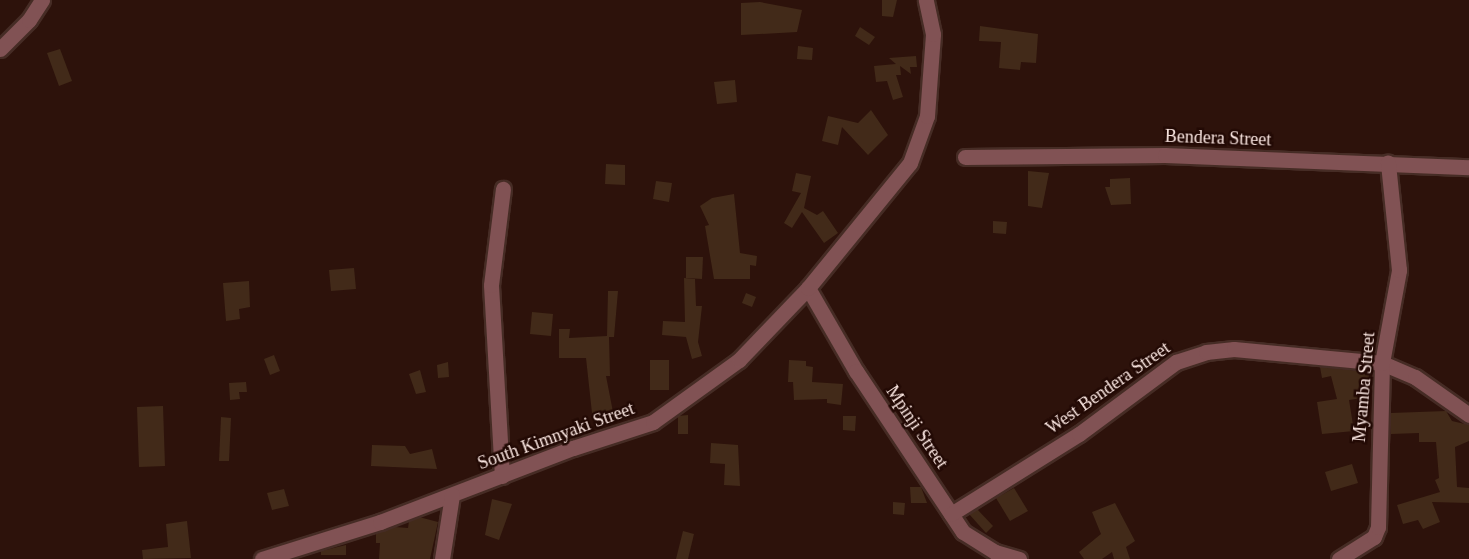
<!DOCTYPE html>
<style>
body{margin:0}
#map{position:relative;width:1469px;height:559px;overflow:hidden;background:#2d120b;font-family:Georgia,serif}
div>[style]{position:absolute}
.building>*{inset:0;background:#422a19}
.roads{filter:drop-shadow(2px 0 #462c25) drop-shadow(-2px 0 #462c25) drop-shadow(0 2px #462c25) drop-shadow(0 -2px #462c25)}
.minor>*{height:15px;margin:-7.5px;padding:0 7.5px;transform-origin:7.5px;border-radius:7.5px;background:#815254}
span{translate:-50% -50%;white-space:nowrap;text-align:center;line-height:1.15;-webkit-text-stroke:5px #220904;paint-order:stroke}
.street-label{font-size:18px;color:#fce8e3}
</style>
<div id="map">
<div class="building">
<i style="clip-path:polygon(882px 0,897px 0,893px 17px,882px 16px)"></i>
<i style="clip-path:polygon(760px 2px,802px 10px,797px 32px,741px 35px,741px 3px)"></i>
<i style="clip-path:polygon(980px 26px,1038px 34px,1036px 63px,1021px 62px,1020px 70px,999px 68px,1001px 42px,979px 41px)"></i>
<i style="clip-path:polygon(860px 27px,875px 37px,869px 45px,855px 36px)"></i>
<i style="clip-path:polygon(798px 46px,813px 48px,812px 60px,797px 59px)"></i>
<i style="clip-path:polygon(60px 49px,72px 81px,59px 86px,47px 53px)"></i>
<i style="clip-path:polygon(916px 56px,917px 67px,910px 67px,911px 74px,900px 66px,901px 75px,896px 75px,903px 97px,893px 100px,887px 81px,876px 82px,874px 66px,896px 64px,889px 58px)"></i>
<i style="clip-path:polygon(735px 80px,737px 102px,717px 104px,714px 82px)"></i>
<i style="clip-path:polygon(871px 110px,888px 135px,868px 155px,842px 127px,838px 145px,822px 141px,828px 116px,858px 123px)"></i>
<i style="clip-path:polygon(606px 164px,625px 165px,625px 185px,605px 184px)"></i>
<i style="clip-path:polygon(1028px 171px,1049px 173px,1042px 208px,1028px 206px)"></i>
<i style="clip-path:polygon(796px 173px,811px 176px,804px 208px,817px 215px,823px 211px,838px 233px,824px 243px,802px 212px,792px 228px,784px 223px,801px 193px,792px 191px)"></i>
<i style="clip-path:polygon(1130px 178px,1131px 204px,1111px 205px,1105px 187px,1110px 187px,1110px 179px)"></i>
<i style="clip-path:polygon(656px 181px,672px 183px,669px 202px,653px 199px)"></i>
<i style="clip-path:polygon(734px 194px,740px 253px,757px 256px,756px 266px,750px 265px,750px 279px,714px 279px,705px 226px,709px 225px,700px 206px,712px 198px)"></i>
<i style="clip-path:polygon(993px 221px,1007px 222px,1006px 234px,993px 233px)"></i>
<i style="clip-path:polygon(686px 257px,703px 257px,702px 279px,686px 278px)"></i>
<i style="clip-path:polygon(354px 268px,356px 289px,331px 291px,329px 270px)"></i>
<i style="clip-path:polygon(684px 278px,695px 279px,696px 306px,702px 306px,698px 342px,702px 356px,692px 359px,686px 337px,662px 335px,663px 321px,685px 322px)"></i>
<i style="clip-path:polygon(249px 281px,250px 307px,239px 309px,240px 319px,226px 321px,223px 283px)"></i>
<i style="clip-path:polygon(608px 291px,618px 291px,614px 337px,609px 337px,610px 376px,606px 376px,613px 412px,592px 413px,586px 358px,559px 358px,559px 329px,570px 329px,569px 338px,607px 336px)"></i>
<i style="clip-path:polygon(746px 293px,756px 297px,752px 307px,742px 303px)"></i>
<i style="clip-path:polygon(532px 312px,553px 314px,551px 336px,530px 334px)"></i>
<i style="clip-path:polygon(274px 355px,280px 371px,270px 375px,264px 359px)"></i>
<i style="clip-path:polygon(650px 360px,669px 360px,669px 390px,650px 390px)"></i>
<i style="clip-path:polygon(789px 360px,806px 361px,806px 366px,813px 367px,812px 382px,843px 384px,841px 405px,827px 403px,827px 399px,794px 400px,793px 382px,788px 382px)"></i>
<i style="clip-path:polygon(448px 362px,449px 377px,438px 378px,437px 365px)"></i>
<i style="clip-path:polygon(1320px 367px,1369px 372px,1369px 397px,1349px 400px,1354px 431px,1322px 434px,1317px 402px,1337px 399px,1331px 376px,1322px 378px)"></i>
<i style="clip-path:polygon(420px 370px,426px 392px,416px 394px,409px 374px)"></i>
<i style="clip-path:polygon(246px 382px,247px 392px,239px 392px,240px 399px,230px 400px,229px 383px)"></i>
<i style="clip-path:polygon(163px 406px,165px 466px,139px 467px,137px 407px)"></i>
<i style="clip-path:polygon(1446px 411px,1452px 421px,1469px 425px,1469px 441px,1455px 447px,1457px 487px,1469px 488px,1469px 503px,1432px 502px,1440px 522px,1423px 529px,1418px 520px,1403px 524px,1397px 505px,1440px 492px,1435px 480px,1439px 478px,1436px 442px,1419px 442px,1419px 433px,1391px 434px,1391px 413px)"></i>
<i style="clip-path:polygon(688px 415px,688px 434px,678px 434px,678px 416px)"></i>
<i style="clip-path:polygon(843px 416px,856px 416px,855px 431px,843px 430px)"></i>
<i style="clip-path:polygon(221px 417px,231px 418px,229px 461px,219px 461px)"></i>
<i style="clip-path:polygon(711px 443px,738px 445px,740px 486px,724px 485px,725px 464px,710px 463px)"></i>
<i style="clip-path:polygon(372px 445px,405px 446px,410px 454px,432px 449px,437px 469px,371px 466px)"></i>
<i style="clip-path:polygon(1352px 464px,1358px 483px,1331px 491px,1325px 472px)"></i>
<i style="clip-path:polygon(910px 487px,921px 487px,927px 503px,911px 503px)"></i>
<i style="clip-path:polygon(1014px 488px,1028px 511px,1010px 521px,996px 498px)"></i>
<i style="clip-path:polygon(284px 489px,289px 506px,272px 510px,267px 493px)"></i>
<i style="clip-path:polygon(492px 499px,512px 504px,499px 540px,485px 535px)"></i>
<i style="clip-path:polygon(893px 502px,905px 503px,904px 515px,893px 514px)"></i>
<i style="clip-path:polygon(1115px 503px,1135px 541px,1126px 547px,1130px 559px,1114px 559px,1112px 552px,1102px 559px,1084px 559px,1079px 552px,1101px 534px,1092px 512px)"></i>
<i style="clip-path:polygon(977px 509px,993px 526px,986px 533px,969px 514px)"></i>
<i style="clip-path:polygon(419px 517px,438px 522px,430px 559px,379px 559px,380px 543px,376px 543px,376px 534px,395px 527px,408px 528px,409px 521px)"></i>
<i style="clip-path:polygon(187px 521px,191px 558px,143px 559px,142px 550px,168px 547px,166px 524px)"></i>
<i style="clip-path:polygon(683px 531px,694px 534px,688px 559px,676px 559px)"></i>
<i style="clip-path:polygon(346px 545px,346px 555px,321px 555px,321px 551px)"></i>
</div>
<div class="roads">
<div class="minor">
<i style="left:0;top:49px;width:41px;rotate:-45deg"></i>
<i style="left:29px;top:20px;width:24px;rotate:-57deg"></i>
<i style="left:965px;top:157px;width:200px;rotate:-0.6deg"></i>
<i style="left:1165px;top:155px;width:304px;rotate:2.3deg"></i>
<i style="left:808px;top:288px;width:96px;rotate:60deg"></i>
<i style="left:856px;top:371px;width:193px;rotate:56.4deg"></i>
<i style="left:963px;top:532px;width:38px;rotate:32deg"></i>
<i style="left:995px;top:552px;width:25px;rotate:16deg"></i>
<i style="left:502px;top:476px;width:191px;rotate:-93.3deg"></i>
<i style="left:491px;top:285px;width:97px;rotate:-82.9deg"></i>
<i style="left:951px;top:514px;width:151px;rotate:-32deg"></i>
<i style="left:1079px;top:434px;width:121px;rotate:-36.6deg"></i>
<i style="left:1176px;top:362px;width:32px;rotate:-18deg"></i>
<i style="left:1206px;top:352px;width:28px;rotate:-6deg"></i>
<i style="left:1234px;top:349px;width:149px;rotate:5.4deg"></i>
<i style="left:1382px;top:363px;width:36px;rotate:23deg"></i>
<i style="left:1415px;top:377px;width:66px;rotate:35.1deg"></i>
<i style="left:262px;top:559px;width:124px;rotate:-17.4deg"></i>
<i style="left:380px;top:522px;width:207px;rotate:-21deg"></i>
<i style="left:573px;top:448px;width:84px;rotate:-18deg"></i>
<i style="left:653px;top:422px;width:106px;rotate:-35.8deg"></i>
<i style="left:739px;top:360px;width:100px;rotate:-46.2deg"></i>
<i style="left:808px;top:288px;width:161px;rotate:-50.8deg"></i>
<i style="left:910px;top:163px;width:50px;rotate:-70.1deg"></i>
<i style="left:927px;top:116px;width:82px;rotate:-85.8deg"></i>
<i style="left:933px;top:34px;width:35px;rotate:-102deg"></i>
<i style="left:442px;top:559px;width:65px;rotate:-81.1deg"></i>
<i style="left:1339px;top:559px;width:41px;rotate:-32.2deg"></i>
<i style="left:1374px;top:537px;width:11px;rotate:-68deg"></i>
<i style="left:1378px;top:527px;width:164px;rotate:-88.6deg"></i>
<i style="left:1382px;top:363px;width:95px;rotate:-79.6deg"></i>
<i style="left:1399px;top:270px;width:108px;rotate:-95.9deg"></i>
</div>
</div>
<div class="street-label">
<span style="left:1218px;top:138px;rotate:2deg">Bendera Street</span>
<span style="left:1364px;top:387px;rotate:-85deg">Myamba Street</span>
<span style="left:1108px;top:388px;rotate:-35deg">West Bendera Street</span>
<span style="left:917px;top:427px;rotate:56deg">Mpinji Street</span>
<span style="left:556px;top:436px;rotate:-20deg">South Kimnyaki Street</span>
</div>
</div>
